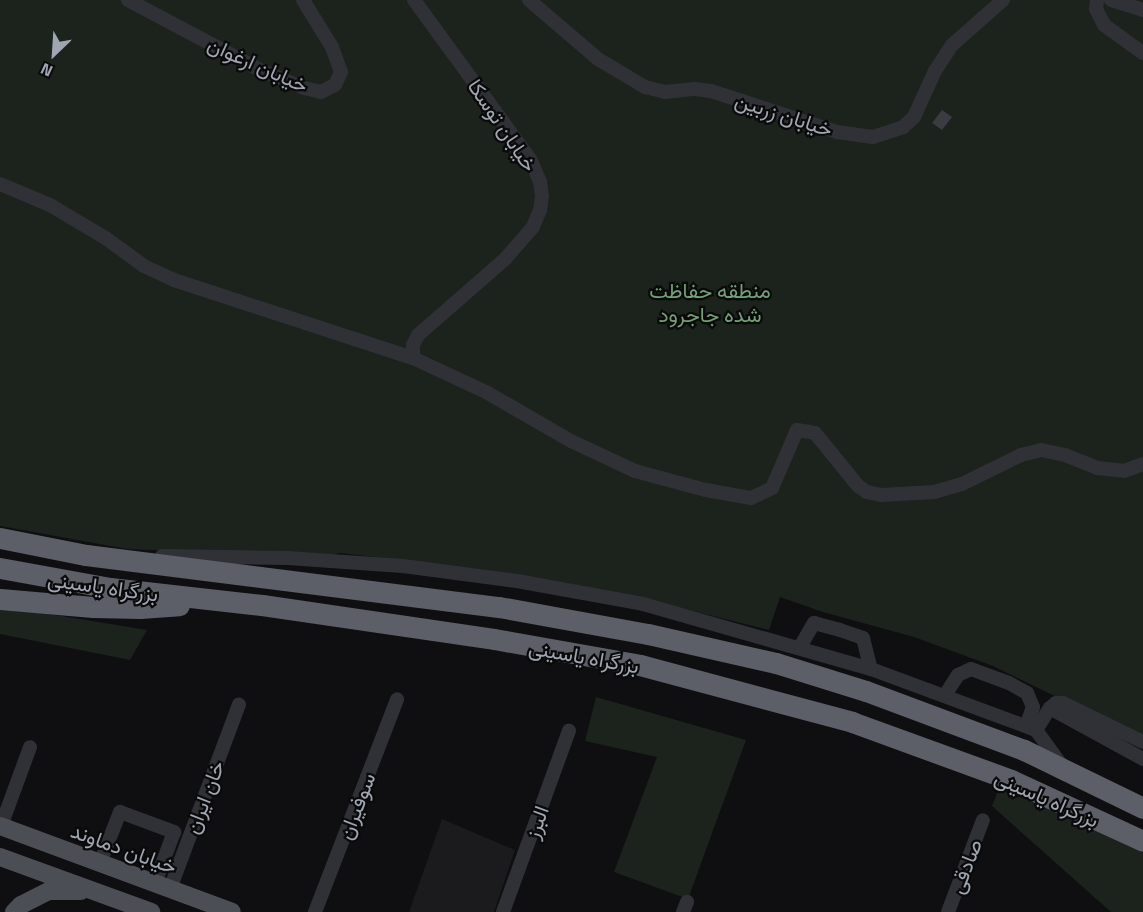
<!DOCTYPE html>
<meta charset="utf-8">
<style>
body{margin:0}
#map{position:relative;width:1143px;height:912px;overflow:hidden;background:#0f0f11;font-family:"Titillium Web",Vazirmatn,sans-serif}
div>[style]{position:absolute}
.built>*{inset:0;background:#1b1b1e}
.green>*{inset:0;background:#1b231c}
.building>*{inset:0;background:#3b3c41}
.minor>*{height:14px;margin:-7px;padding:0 7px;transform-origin:7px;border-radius:7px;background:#303136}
.major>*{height:18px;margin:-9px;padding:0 9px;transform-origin:9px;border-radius:9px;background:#4c4e55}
.highway>*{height:21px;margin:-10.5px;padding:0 10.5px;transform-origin:10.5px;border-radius:10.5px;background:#5c5f67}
span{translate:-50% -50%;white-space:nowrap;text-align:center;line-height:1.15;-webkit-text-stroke:4.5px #0a0a0b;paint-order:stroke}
.street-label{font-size:21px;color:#9fa6b2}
.park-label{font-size:21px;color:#759f77}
.north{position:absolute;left:24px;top:24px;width:60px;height:60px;-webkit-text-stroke:4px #0a0a0b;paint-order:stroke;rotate:205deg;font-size:16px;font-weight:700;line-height:24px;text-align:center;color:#9fa6b2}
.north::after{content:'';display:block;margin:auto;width:21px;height:27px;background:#9fa6b2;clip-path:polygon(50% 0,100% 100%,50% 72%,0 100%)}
</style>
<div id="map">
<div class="built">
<i style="clip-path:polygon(442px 819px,515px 850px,494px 912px,409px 912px)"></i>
</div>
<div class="green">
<i style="clip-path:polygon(0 0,1143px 0,1143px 739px,993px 666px,914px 637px,823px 612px,780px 597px,769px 630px,645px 599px,479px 569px,340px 553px,320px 557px,127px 549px,0 526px)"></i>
<i style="clip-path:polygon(13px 608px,147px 630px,130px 660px,0 634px,0 610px)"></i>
<i style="clip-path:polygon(596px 697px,746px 740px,688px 899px,614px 872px,657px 757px,585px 741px)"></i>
<i style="clip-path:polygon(999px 788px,1084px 824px,1143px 853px,1143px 912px,1111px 912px,992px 806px)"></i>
</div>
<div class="building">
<i style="clip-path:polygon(942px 110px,952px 117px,942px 130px,932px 123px)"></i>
</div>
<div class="minor">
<i style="left:128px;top:0;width:149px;rotate:27.9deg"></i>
<i style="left:260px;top:70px;width:48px;rotate:22.2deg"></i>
<i style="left:304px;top:88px;width:17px;rotate:13deg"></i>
<i style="left:321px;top:92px;width:16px;rotate:-27deg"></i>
<i style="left:335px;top:85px;width:14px;rotate:-65deg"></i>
<i style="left:341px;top:72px;width:27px;rotate:-110deg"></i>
<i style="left:332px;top:47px;width:55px;rotate:-121.7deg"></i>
<i style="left:529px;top:0;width:91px;rotate:40.5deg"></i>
<i style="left:598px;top:59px;width:55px;rotate:30.8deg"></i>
<i style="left:645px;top:87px;width:21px;rotate:14deg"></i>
<i style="left:665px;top:92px;width:30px;rotate:-6deg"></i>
<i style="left:695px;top:89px;width:16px;rotate:7deg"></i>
<i style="left:711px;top:91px;width:133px;rotate:18deg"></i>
<i style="left:837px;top:132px;width:36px;rotate:8deg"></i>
<i style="left:873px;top:137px;width:32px;rotate:-18deg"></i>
<i style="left:903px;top:127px;width:15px;rotate:-42deg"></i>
<i style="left:914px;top:117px;width:51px;rotate:-65.5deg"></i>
<i style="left:935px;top:71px;width:31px;rotate:-57deg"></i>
<i style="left:952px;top:45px;width:68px;rotate:-41.4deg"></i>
<i style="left:1097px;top:0;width:9px;rotate:96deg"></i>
<i style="left:1096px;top:9px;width:18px;rotate:63deg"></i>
<i style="left:1104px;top:25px;width:48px;rotate:35.7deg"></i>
<i style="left:1111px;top:0;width:34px;rotate:17deg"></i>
<i style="left:0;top:184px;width:54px;rotate:22.8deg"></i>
<i style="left:50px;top:205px;width:63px;rotate:30.7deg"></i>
<i style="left:104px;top:237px;width:49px;rotate:35.9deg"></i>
<i style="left:144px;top:266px;width:33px;rotate:25deg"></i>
<i style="left:174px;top:280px;width:251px;rotate:18.1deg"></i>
<i style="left:413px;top:358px;width:81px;rotate:25deg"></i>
<i style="left:486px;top:392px;width:98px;rotate:30deg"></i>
<i style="left:571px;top:441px;width:71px;rotate:25.1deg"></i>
<i style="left:635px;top:471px;width:73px;rotate:15deg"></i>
<i style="left:706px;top:490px;width:46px;rotate:10.1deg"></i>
<i style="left:751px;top:498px;width:23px;rotate:-25deg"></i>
<i style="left:772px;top:488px;width:63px;rotate:-66.7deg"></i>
<i style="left:797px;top:430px;width:18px;rotate:9deg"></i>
<i style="left:815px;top:433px;width:68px;rotate:50.9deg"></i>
<i style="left:858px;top:486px;width:11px;rotate:34deg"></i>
<i style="left:867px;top:492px;width:14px;rotate:12deg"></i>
<i style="left:881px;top:495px;width:53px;rotate:-3.2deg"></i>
<i style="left:934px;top:492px;width:29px;rotate:-16deg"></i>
<i style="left:962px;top:484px;width:66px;rotate:-26.2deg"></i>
<i style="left:1021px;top:455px;width:21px;rotate:-14deg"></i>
<i style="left:1041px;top:450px;width:25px;rotate:12deg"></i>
<i style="left:1065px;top:455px;width:35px;rotate:22deg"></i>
<i style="left:1097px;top:468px;width:27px;rotate:6deg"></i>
<i style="left:1124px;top:471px;width:20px;rotate:-20deg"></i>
<i style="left:413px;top:358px;width:13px;rotate:-90deg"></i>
<i style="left:413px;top:345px;width:11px;rotate:-63deg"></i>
<i style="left:418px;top:335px;width:116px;rotate:-41.1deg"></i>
<i style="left:505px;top:259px;width:43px;rotate:-48.8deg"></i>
<i style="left:533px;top:227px;width:18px;rotate:-68deg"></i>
<i style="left:540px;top:210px;width:14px;rotate:-82deg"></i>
<i style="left:542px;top:196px;width:14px;rotate:-98deg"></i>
<i style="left:540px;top:182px;width:25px;rotate:-113deg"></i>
<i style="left:530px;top:159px;width:197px;rotate:-126.1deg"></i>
<i style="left:162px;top:556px;width:126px;rotate:0.9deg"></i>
<i style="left:288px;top:558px;width:115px;rotate:4deg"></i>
<i style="left:403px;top:566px;width:115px;rotate:7.5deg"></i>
<i style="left:517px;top:581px;width:128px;rotate:10.3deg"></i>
<i style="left:643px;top:604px;width:237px;rotate:15.9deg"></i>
<i style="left:871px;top:669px;width:176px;rotate:20.3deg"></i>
<i style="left:1036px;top:730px;width:26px;rotate:-58deg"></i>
<i style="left:1050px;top:708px;width:8px;rotate:-40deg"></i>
<i style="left:1056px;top:703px;width:7px"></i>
<i style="left:1063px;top:703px;width:89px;rotate:26deg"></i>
<i style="left:800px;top:647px;width:28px;rotate:-60deg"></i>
<i style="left:814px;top:623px;width:27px;rotate:15deg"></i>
<i style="left:840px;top:630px;width:24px;rotate:19deg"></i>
<i style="left:863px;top:638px;width:32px;rotate:76deg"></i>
<i style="left:945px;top:695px;width:24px;rotate:-57deg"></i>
<i style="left:958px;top:675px;width:14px;rotate:-25deg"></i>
<i style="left:971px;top:669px;width:40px;rotate:20.2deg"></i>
<i style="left:1009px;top:683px;width:21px;rotate:29deg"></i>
<i style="left:1027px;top:693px;width:15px;rotate:67deg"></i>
<i style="left:1033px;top:707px;width:20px;rotate:110deg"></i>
<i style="left:1050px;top:708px;width:106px;rotate:28.7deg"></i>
<i style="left:1036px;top:730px;width:44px;rotate:54.2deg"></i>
<i style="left:1px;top:826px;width:84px;rotate:-69.8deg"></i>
<i style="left:100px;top:863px;width:55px;rotate:-68.6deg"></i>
<i style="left:120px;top:812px;width:58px;rotate:20.3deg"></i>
<i style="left:174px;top:832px;width:54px;rotate:110.4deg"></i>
<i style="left:170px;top:889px;width:197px;rotate:-69.5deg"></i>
<i style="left:315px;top:912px;width:228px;rotate:-68.9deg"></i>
<i style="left:503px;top:912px;width:193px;rotate:-70deg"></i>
<i style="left:683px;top:912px;width:11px;rotate:-68deg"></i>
<i style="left:948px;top:912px;width:98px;rotate:-69.2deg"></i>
</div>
<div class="major">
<i style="left:0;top:826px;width:247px;rotate:20.3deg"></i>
<i style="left:0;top:857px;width:161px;rotate:20deg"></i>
<i style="left:14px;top:912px;width:10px;rotate:-45deg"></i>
<i style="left:21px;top:905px;width:31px;rotate:-27deg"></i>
<i style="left:49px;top:891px;width:32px"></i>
</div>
<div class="highway">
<i style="left:0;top:538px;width:88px;rotate:11.2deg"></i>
<i style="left:86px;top:555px;width:416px;rotate:7.2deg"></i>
<i style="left:499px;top:607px;width:151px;rotate:10.3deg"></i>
<i style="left:648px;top:634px;width:131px;rotate:12.8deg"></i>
<i style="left:776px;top:663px;width:94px;rotate:17.3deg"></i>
<i style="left:866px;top:691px;width:169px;rotate:20.5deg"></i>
<i style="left:1024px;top:750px;width:132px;rotate:26deg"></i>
<i style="left:0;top:568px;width:112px;rotate:10.3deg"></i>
<i style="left:110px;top:588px;width:153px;rotate:6.4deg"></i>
<i style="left:262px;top:605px;width:234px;rotate:8.3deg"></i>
<i style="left:494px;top:639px;width:148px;rotate:10.1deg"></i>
<i style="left:640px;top:665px;width:220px;rotate:15deg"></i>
<i style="left:852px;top:722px;width:169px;rotate:20deg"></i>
<i style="left:1011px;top:780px;width:145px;rotate:24.8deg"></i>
<i style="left:0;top:599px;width:93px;rotate:4.9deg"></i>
<i style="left:93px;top:607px;width:47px;rotate:1.2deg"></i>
<i style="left:140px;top:608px;width:39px;rotate:-4deg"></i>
</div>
<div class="street-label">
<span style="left:258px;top:64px;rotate:24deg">خیابان ارغوان</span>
<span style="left:784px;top:114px;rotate:18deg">خیابان زربین</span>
<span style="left:503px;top:125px;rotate:56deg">خیابان توسکا</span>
<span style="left:103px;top:586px;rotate:8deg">بزرگراه یاسینی</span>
<span style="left:584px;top:656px;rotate:10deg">بزرگراه یاسینی</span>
<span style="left:204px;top:797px;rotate:-69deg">خان ایران</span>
<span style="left:1047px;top:798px;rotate:24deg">بزرگراه یاسینی</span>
<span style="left:356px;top:806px;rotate:-69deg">سوفیران</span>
<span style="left:536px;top:822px;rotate:-70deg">البرز</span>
<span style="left:124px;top:848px;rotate:20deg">خیابان دماوند</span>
<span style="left:965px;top:866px;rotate:-69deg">صادقی</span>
</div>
<div class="park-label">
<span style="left:710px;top:302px">منطقه حفاظت<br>شده جاجرود</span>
</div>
<div class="north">N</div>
</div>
